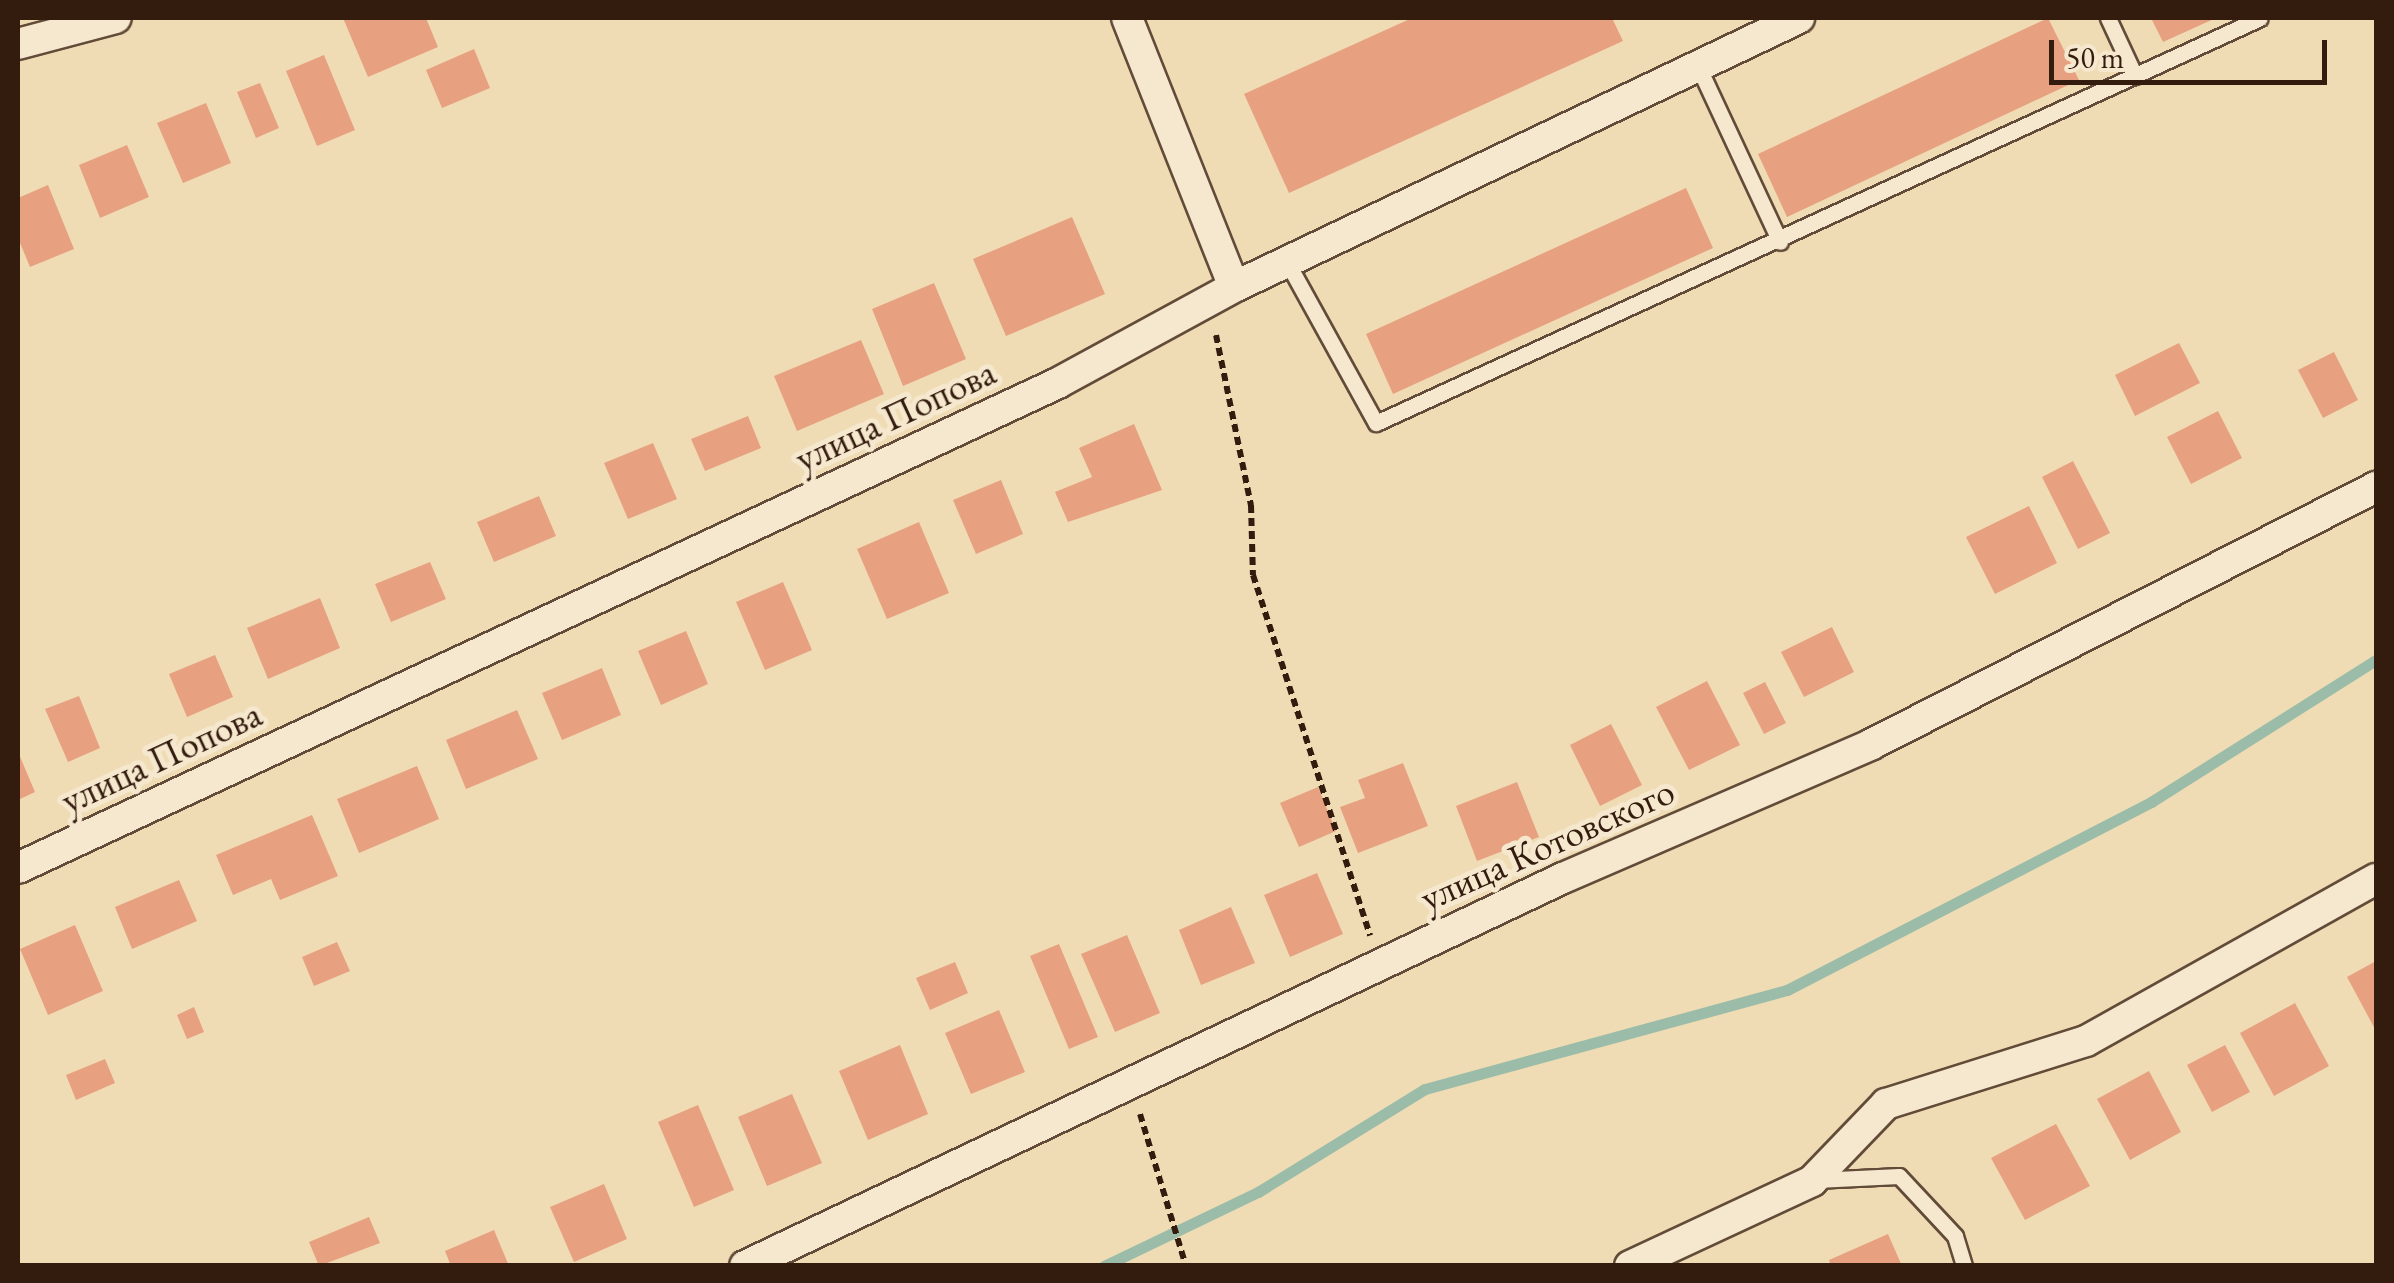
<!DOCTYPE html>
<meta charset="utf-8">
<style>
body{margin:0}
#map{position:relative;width:2394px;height:1283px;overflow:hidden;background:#efdcb4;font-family:"EB Garamond",serif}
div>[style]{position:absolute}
.stream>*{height:11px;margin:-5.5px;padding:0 5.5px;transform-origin:5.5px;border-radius:5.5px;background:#9bbca8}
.building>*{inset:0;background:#e7a181}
.path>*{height:6px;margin-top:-3px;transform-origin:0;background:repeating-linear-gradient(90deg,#331b0e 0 8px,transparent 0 13px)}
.roads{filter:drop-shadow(2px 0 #624b38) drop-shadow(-2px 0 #624b38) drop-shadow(0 2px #624b38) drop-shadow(0 -2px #624b38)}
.lane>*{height:15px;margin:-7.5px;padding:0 7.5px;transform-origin:7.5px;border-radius:7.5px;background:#f5e8ce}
.street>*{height:30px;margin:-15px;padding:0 15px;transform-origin:15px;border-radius:15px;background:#f5e8ce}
span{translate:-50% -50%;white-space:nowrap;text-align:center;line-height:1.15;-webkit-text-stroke:10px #f5e8ce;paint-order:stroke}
.street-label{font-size:38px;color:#331b0e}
.frame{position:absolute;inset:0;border:20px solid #331b0e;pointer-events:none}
.scale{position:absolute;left:2049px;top:40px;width:278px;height:45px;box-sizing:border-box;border:5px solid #331b0e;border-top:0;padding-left:12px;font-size:30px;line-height:35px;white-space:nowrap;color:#331b0e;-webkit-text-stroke:8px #f5e8ce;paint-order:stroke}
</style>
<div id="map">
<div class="stream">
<i style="left:1104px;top:1266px;width:171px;rotate:-25.7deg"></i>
<i style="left:1258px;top:1192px;width:196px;rotate:-31.7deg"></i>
<i style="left:1425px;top:1089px;width:375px;rotate:-15.3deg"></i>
<i style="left:1787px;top:990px;width:410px;rotate:-27.3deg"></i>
<i style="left:2151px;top:802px;width:266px;rotate:-32.3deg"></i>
</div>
<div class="building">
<i style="clip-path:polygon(343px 18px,426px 18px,438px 47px,368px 77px)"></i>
<i style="clip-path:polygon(1412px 18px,1612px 18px,1623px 41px,1289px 193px,1244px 94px)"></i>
<i style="clip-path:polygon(2048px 18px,2079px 80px,1787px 217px,1758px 154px)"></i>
<i style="clip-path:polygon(2151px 18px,2216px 18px,2163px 42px)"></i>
<i style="clip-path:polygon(474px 49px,490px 88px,442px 108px,426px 70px)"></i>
<i style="clip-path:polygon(324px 55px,355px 130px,317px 146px,286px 71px)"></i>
<i style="clip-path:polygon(260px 83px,279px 128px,256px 138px,237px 92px)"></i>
<i style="clip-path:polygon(206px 103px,231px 163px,183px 183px,157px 123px)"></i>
<i style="clip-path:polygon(127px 145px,149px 197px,100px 218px,79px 165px)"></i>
<i style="clip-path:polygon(48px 185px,74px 249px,30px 267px,18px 238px,18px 198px)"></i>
<i style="clip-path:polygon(1686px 188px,1713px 248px,1393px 394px,1366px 334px)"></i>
<i style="clip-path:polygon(1072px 217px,1105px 294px,1006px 336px,973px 259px)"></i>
<i style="clip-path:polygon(934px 283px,966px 359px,903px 386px,872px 309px)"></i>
<i style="clip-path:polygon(861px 340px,884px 394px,797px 431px,774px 376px)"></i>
<i style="clip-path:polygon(2179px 343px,2200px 383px,2135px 416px,2115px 375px)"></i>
<i style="clip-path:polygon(2334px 352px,2358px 400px,2323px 418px,2298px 370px)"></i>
<i style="clip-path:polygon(2218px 411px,2242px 458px,2191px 484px,2167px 437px)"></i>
<i style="clip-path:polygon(748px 416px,761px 448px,705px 471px,691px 439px)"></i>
<i style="clip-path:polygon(1134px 424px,1162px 490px,1068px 522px,1055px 492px,1092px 477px,1079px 448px)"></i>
<i style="clip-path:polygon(653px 443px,677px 499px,628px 519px,604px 463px)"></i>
<i style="clip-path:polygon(2073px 461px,2110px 533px,2078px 549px,2042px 477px)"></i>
<i style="clip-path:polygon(1001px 480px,1023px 534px,976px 554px,953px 500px)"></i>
<i style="clip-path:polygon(539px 496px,556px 536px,494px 562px,477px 522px)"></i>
<i style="clip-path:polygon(2029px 506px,2057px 563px,1995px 594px,1966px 537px)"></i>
<i style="clip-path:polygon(919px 522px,949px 593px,887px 619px,857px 549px)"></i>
<i style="clip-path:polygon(430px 562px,446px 599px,391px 622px,375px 584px)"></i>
<i style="clip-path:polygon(783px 582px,812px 650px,765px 670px,736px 602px)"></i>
<i style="clip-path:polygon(320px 598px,340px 648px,268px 679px,247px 628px)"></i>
<i style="clip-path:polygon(1832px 627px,1854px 672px,1804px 697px,1781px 652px)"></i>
<i style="clip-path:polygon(686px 631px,708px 684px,661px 705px,638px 651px)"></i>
<i style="clip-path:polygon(215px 655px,233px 697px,187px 717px,169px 674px)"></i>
<i style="clip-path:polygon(602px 668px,621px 715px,562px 740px,542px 693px)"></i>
<i style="clip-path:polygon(1707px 681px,1740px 745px,1689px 770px,1656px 707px)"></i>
<i style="clip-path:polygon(1765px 682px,1786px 723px,1764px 734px,1743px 693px)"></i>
<i style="clip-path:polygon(79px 696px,100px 748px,68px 762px,45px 709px)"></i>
<i style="clip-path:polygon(517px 710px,538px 759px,466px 789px,446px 740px)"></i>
<i style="clip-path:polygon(1611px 724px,1642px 785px,1600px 806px,1570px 745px)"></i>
<i style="clip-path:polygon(18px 752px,35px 792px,18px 800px)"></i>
<i style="clip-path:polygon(1403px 763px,1428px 826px,1358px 853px,1340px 807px,1365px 798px,1358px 780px)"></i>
<i style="clip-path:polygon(417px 766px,439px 819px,359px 853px,337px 799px)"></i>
<i style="clip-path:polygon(1517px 782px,1539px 837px,1477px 861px,1456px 806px)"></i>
<i style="clip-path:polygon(1318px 787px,1336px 831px,1299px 847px,1280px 803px)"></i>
<i style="clip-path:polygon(312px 815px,338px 876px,280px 900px,271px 879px,233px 895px,216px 855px)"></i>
<i style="clip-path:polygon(1317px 873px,1343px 934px,1290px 957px,1264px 895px)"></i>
<i style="clip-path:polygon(179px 880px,197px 921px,132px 949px,115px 907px)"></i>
<i style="clip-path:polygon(1231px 907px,1255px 963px,1201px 985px,1179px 930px)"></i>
<i style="clip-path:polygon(75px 925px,103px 991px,48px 1015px,20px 949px)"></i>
<i style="clip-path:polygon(1127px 935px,1160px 1013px,1115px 1032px,1081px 954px)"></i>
<i style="clip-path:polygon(337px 942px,350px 971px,314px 986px,302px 957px)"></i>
<i style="clip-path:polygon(1059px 944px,1098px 1037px,1069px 1049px,1030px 956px)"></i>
<i style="clip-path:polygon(2376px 961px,2376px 1031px,2347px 977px)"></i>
<i style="clip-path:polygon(955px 962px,968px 993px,930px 1010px,916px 978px)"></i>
<i style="clip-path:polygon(2295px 1003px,2329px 1066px,2274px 1096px,2240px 1033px)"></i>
<i style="clip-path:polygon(194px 1007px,204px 1032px,187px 1039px,177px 1015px)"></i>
<i style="clip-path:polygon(999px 1010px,1025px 1072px,971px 1094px,945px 1033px)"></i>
<i style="clip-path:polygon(900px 1045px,928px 1114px,868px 1140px,839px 1071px)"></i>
<i style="clip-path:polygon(2225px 1045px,2250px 1092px,2212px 1112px,2187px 1065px)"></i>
<i style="clip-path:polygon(105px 1059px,115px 1083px,76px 1100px,66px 1075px)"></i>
<i style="clip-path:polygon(2149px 1071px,2181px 1132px,2130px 1160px,2097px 1099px)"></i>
<i style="clip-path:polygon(792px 1094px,822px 1163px,767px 1186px,738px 1117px)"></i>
<i style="clip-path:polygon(698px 1105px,734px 1190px,694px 1207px,658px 1122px)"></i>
<i style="clip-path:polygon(2056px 1124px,2090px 1186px,2025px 1220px,1991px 1158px)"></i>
<i style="clip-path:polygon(604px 1184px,627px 1239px,574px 1262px,550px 1207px)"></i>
<i style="clip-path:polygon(369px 1217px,380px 1243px,319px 1266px,309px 1242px)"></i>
<i style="clip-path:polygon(494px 1230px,509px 1266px,451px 1266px,445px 1251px)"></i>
<i style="clip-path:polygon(1888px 1234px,1902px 1266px,1831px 1266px,1829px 1260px)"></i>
</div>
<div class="path">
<i style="left:1216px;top:335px;width:174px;rotate:78.4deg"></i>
<i style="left:1251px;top:505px;width:70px;rotate:88.4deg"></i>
<i style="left:1253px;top:575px;width:379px;rotate:72deg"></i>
<i style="left:1140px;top:1114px;width:159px;rotate:73.2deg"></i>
</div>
<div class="roads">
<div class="lane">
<i style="left:2108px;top:18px;width:64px;rotate:65deg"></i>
<i style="left:1698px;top:66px;width:194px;rotate:65deg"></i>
<i style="left:1287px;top:262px;width:184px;rotate:61.1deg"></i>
<i style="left:1376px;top:423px;width:972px;rotate:-24.61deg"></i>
<i style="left:1816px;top:1180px;width:83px;rotate:-2.8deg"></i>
<i style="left:1899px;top:1176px;width:82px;rotate:47deg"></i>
<i style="left:1955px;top:1236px;width:31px;rotate:73deg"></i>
</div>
<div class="street">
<i style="left:1127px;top:18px;width:289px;rotate:68.3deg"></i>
<i style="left:18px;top:44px;width:101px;rotate:-14.9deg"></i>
<i style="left:18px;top:868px;width:1148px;rotate:-25deg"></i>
<i style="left:1058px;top:383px;width:200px;rotate:-28.6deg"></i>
<i style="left:1234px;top:287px;width:626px;rotate:-25.46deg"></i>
<i style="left:745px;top:1266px;width:905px;rotate:-25.38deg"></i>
<i style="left:1563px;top:878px;width:337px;rotate:-23.4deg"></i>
<i style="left:1872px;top:744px;width:566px;rotate:-27.02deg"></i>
<i style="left:1630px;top:1266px;width:201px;rotate:-25deg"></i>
<i style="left:1812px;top:1181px;width:107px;rotate:-46.1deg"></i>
<i style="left:1886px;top:1104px;width:210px;rotate:-17.5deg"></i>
<i style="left:2086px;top:1041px;width:332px;rotate:-29.2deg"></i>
</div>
</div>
<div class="street-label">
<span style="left:895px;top:415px;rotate:-25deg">улица Попова</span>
<span style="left:161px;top:757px;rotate:-25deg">улица Попова</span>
<span style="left:1547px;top:844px;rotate:-24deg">улица Котовского</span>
</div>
<div class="frame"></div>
<div class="scale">50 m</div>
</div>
